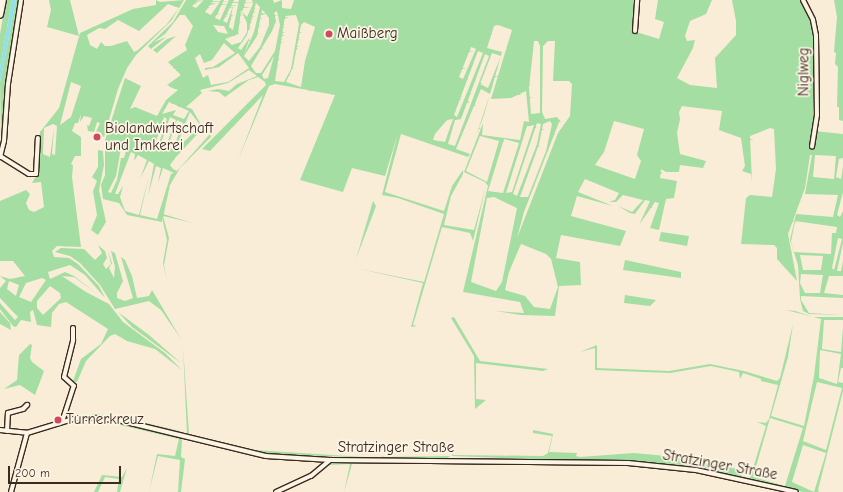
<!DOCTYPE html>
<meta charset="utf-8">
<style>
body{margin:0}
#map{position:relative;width:843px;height:492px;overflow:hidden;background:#f9edd7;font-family:"Comic Neue",sans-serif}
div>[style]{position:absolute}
.green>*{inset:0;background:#a4dea3}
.water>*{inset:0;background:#90dfed}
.roads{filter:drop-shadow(1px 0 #3b2a1e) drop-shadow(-1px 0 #3b2a1e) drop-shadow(0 1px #3b2a1e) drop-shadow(0 -1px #3b2a1e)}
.minor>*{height:4px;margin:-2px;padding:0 2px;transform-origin:2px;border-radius:2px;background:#fcf5e5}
.secondary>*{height:5.5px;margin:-2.75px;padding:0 2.75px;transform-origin:2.75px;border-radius:2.75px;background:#fcf5e5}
.dots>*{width:11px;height:11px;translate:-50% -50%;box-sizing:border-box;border:2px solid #fcf5e5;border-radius:50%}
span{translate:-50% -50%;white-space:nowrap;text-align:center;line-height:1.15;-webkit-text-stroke:3.5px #fcf5e5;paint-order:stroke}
.poi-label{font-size:15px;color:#3b2a1e}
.left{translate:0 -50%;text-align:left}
.street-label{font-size:15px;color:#3b2a1e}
.scale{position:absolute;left:8px;top:466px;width:113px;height:18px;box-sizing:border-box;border:2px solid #3b2a1e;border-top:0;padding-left:5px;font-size:12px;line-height:14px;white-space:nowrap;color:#3b2a1e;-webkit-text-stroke:3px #fcf5e5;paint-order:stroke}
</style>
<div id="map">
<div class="green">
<i style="clip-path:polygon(6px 0,12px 0,0 68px,0 34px)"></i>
<i style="clip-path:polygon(16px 0,19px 0,8px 67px,1px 138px,0 82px)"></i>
<i style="clip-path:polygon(49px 0,70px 0,79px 36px,47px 27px,51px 10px)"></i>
<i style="clip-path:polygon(evenodd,156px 0,160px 2px,184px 0,171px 21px,136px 55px,127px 68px,118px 89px,104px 137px,96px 132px,100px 123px,97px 122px,94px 132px,88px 131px,87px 125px,89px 126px,92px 118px,84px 116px,80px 122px,81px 114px,78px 123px,75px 123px,72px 131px,81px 137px,81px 156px,75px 156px,71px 164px,73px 165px,72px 177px,81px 247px,57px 246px,52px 251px,54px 257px,69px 258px,78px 264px,99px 286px,105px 298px,85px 275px,70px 265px,48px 272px,50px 279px,65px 272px,74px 276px,97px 294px,74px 277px,62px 276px,86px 292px,109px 304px,123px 322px,165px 353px,182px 370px,155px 349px,127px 341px,115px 334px,110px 336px,86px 361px,77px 382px,73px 381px,81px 359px,101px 344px,108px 329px,66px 302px,59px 304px,52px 313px,51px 327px,37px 325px,33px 310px,30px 312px,31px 322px,21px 320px,16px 327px,13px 326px,0 309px,0 303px,15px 320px,18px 317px,0 298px,0 288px,6px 281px,0 276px,10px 279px,25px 276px,13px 261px,0 261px,0 201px,26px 190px,30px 194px,26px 203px,29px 210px,34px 212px,44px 207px,41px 182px,32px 183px,39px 171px,40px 132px,59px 108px,80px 33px,133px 9px,156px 5px,156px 0,168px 4px,179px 8px,167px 24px,138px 50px,134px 52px,127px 41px,111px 46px,105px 46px,101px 42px,97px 49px,90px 45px,87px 35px,99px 28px,105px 29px,118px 20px,139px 31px,168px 4px,156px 0,71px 82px,81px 86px,71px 117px,60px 125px,71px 82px,156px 0,53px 124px,57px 126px,55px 155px,52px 154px,54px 128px,50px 157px,43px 154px,44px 128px,53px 124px,156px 0,42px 278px,46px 280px,31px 302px,19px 297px,26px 283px,42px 278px,156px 0,9px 281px,19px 285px,16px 296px,7px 289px,9px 281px,156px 0,50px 286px,60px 293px,61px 298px,43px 315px,37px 308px,37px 301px,50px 286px)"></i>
<i style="clip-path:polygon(evenodd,186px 0,197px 0,192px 6px,196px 8px,204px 0,213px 0,205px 12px,211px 15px,221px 0,224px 0,215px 18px,220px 20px,229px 0,234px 0,223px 21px,227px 23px,233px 6px,229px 27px,233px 30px,239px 0,246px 0,242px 12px,247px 17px,253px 4px,252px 0,273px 0,274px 3px,282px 0,282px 8px,291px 9px,294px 0,635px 0,633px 31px,659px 39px,664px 22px,655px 19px,658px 0,712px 0,706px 14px,690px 21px,685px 36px,687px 41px,695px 40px,693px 48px,677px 78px,690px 85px,717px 88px,715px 58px,736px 35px,736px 21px,732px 0,801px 0,811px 21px,815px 35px,814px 131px,843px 134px,843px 158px,839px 159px,836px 177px,841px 179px,843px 166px,843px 192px,837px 215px,840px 217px,843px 211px,843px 243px,837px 271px,841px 271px,843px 261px,843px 276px,829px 276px,824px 293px,843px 295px,843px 298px,801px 296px,801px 300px,809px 313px,843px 315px,809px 314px,803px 311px,800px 299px,798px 265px,790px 240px,796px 214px,833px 217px,838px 195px,805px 194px,812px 155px,810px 155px,805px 188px,788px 234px,797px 281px,777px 259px,777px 248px,774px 245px,741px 244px,746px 198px,750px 195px,772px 197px,776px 169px,774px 129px,770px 128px,750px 136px,752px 182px,751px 174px,742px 171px,745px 166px,741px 138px,719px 130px,722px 111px,682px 106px,679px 112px,680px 119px,677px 133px,680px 154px,706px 161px,703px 168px,680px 165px,679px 172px,666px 172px,661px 169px,660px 178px,677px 181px,674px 198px,666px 199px,659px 230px,650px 228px,659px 203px,655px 202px,639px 225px,650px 201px,645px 200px,635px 214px,630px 213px,618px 206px,632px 212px,643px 200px,623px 195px,616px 202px,609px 202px,615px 200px,619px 193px,585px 179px,578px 192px,613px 206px,577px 196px,571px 216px,626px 231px,620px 246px,561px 235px,556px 258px,580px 262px,581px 285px,559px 286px,555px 316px,521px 315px,495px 311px,524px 313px,520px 302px,463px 292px,488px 186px,485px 182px,464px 172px,483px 123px,482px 135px,520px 140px,524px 121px,529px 122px,526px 91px,511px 98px,491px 99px,512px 30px,498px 25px,494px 26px,487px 48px,502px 52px,484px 115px,476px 136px,490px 94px,481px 89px,456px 149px,470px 154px,468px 157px,401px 134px,385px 192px,444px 211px,452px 186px,463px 170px,463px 174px,451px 196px,444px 225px,474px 230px,486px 186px,473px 241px,470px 233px,442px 227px,413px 325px,417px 326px,411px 327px,423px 283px,355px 268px,424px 282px,444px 214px,398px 198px,382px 195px,398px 133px,385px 176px,352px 168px,343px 192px,300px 180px,335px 95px,275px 84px,269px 86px,238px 160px,263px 95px,210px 151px,202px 149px,266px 85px,265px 82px,258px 77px,249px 80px,225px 97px,219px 92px,208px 91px,218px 89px,229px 91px,237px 84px,257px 76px,249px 70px,228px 83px,200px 90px,202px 93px,186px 107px,192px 109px,203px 128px,176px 157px,170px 165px,173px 169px,177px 171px,210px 134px,211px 137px,180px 168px,170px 185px,162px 222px,127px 215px,119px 203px,103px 199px,101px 185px,105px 175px,105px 140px,125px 78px,141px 86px,130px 109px,135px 107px,157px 116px,166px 100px,178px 90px,167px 85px,181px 75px,168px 62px,187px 50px,185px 45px,193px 26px,185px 15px,180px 15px,165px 34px,154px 42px,166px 37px,151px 49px,148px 46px,173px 22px,186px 0,256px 3px,260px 7px,254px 32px,244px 55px,250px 37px,241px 50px,238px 48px,247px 35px,256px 3px,186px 0,262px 9px,269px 18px,269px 25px,260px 47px,249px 61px,244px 56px,257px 36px,262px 9px,186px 0,241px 10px,247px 23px,247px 32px,241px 42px,232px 45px,225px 39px,238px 34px,241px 10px,186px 0,277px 11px,280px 25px,275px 51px,261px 73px,256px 73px,251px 66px,272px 31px,276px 21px,274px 13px,277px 11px,186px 0,296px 15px,299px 24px,291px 69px,284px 82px,275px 81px,285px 16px,296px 15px,186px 0,304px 22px,315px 27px,305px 61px,301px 87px,286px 82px,293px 67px,301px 25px,304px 22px,186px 0,213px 25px,224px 26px,228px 34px,218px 32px,213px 25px,186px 0,534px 41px,538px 41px,540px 46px,540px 113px,531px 114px,529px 88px,534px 41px,186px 0,548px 41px,555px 41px,553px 81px,569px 81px,572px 84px,570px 116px,558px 133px,517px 238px,524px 212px,559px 122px,561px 122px,557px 117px,545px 119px,542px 112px,543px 46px,548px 41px,186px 0,224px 43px,235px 53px,213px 67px,205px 68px,205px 70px,219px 67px,238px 53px,249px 68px,228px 82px,211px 85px,208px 75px,203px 78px,195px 58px,200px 54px,204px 63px,212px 60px,224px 43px,186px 0,471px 47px,476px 49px,463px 79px,459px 77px,471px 47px,186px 0,478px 51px,483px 53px,457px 117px,454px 115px,478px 51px,186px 0,492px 53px,501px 56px,488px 88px,480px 84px,492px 53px,186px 0,485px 54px,489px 56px,455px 146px,448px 144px,455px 120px,461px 119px,485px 54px,186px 0,274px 56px,268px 78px,264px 79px,262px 75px,274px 56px,186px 0,169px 102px,189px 111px,184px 119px,173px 115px,176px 110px,162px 114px,169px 102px,186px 0,190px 112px,201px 126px,176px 149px,183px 129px,190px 112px,186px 0,164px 117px,167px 119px,159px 143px,156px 141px,164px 117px,186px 0,170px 117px,176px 120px,166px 146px,161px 143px,170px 117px,186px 0,453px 119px,445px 142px,433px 140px,435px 134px,447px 120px,453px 119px,186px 0,177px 120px,183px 123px,173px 149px,168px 146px,177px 120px,186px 0,550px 121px,552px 124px,546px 151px,528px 197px,520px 197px,539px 144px,543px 124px,550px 121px,186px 0,614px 121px,644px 129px,637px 155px,641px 161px,635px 179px,595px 165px,604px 152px,614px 121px,186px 0,537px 123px,541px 124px,537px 144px,517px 196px,513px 194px,537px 123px,186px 0,534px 125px,512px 192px,506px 193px,527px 126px,534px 125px,186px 0,480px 136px,499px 141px,487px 182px,466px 171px,480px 136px,186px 0,504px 139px,519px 143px,503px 193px,488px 191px,504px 139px,186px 0,121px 148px,126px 151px,124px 158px,121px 158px,117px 180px,111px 193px,108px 192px,116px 176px,121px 148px,186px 0,131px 152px,135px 154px,134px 161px,138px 155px,147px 160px,140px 179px,149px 161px,154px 164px,148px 196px,156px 166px,161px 168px,158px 183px,163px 168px,174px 173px,171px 174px,157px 219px,140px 215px,149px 176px,139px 215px,125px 211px,120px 197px,123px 186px,118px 194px,115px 194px,131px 152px,186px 0,815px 155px,836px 156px,834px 179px,813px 177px,815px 155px,186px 0,494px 197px,517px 208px,502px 282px,496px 291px,471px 282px,487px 198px,494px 197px,186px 0,795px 221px,837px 227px,836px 233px,832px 233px,831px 254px,794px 252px,791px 242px,795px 221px,186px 0,838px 238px,842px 239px,834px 270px,832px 268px,838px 238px,186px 0,521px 244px,546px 254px,551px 259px,558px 287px,550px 309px,534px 307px,525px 296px,505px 290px,509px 272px,521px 244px,186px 0,800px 255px,823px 256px,821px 270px,803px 270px,800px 255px,186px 0,801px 274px,823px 275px,820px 293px,805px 293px,800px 283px,801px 274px)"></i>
<i style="clip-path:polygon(834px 0,843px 0,843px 121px,839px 120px,839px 107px,837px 107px,838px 67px,835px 64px,836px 53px,834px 52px,837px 17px)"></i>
<i style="clip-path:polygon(176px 36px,157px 53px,153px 50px,167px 39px)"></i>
<i style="clip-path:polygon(98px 150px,103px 151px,104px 165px,99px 190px,106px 222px,98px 235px,91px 230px,97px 215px,93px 191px,97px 181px,92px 177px,98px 167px)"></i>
<i style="clip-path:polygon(373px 201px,376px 206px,356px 259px)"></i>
<i style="clip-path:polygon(163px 214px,193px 223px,163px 216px,169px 238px,164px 265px,167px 282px,163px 263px,167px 240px,163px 222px)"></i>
<i style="clip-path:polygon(661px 232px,689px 236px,687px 246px,659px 241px)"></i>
<i style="clip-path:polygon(98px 245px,105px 251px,107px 258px,103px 264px,106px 269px,111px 264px,108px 251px,112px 263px,109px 268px,114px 278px,115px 267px,111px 251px,115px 253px,123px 281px,117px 293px,117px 298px,125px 301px,133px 298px,121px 257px,125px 260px,132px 276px,137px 298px,149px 296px,152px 290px,181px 339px,161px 310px,149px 301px,115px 309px,100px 285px,80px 263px,70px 256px,55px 252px,61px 248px,84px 249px,95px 260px,102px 253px)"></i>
<i style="clip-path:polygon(625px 260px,681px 272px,681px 278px,623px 270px)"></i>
<i style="clip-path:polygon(625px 295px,656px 300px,650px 306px,624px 303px)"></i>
<i style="clip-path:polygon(evenodd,786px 310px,795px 311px,813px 317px,843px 317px,843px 320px,824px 320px,822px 349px,841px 352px,843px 327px,843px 368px,841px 368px,838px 382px,843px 383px,843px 391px,818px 490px,819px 492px,803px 492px,732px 475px,660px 464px,452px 456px,456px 437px,453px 455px,543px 456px,548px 453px,552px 436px,533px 433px,533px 430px,553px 434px,549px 452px,577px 453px,576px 456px,580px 457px,634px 453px,677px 457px,743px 470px,741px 476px,750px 478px,766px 426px,757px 422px,766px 423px,769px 419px,778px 385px,761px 381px,761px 379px,743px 373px,740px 379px,739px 372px,711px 366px,670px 373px,595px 370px,595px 348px,580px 352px,597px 345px,597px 368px,669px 371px,710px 364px,744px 371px,777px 381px,780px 378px,793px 324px,788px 357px,771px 416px,804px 426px,814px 376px,821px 319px,786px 310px,820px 350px,841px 354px,837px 384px,819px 378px,820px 350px,786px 310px,817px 382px,842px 388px,826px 450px,803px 441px,817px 382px,786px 310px,770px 418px,803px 428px,785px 486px,753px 477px,770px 418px,786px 310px,803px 445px,826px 453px,814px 492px,792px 482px,803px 445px)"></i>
<i style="clip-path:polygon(0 312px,10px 323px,11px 330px,0 324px)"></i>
<i style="clip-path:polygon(118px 312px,149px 335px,181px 363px,132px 327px)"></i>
<i style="clip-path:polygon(454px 317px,480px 361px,548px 369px,543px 371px,476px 363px,476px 399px,486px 400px,475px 409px,474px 356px,451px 318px)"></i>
<i style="clip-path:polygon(30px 344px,32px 345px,30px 358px,32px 362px,44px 371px,35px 395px,20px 385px,4px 389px,17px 380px,19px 355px)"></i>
<i style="clip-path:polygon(183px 346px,189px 434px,254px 450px,379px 458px,267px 454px,187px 435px)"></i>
<i style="clip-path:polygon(96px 414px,121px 417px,184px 432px,85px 415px)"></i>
<i style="clip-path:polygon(95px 419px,122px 423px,253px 455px,326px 462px,266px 458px,182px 439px,181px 457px,185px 459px,181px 492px,178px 492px,180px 460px,158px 456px,149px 492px,157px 454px,175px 456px,179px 439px)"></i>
<i style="clip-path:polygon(382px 456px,384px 457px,450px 456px,446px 459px,384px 460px)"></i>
<i style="clip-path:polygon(333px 462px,341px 462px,414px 463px,352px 464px,344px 492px,350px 464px,328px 465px)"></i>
<i style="clip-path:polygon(127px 468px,120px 492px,117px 492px,119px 479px,105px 477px,98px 492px,94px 492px,102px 475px,122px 477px)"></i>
</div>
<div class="water">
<i style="clip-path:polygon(12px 0,16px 0,0 82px,0 107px,0 68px)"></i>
</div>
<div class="roads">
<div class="minor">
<i style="left:803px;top:0;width:22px;rotate:63deg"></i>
<i style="left:813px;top:20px;width:15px;rotate:79deg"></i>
<i style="left:816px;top:35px;width:80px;rotate:89.3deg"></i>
<i style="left:817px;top:115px;width:32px;rotate:99deg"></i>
<i style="left:635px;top:31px;width:31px;rotate:-86deg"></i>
<i style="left:0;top:156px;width:34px;rotate:32deg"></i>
<i style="left:29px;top:174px;width:7px"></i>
<i style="left:36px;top:174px;width:36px;rotate:-87deg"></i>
<i style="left:0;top:157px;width:16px;rotate:-76deg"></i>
<i style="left:4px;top:141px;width:57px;rotate:-86deg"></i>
<i style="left:8px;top:84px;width:85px;rotate:-81.2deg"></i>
<i style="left:62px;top:422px;width:38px;rotate:-72deg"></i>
<i style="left:74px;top:386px;width:13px;rotate:-138deg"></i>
<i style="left:64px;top:377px;width:38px;rotate:-76deg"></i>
<i style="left:73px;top:340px;width:12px;rotate:-90deg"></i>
<i style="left:0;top:430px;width:27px;rotate:6deg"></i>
<i style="left:27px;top:433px;width:51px;rotate:-17deg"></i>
<i style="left:76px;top:418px;width:19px"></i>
<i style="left:95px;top:418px;width:27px;rotate:6deg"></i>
<i style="left:122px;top:421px;width:148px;rotate:13.7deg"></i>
<i style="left:266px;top:456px;width:64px;rotate:3.6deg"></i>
<i style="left:330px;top:460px;width:298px;rotate:0.6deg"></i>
<i style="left:628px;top:463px;width:68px;rotate:5.9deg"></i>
<i style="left:696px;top:470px;width:102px;rotate:12.4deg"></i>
<i style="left:7px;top:431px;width:18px;rotate:-87deg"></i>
<i style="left:8px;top:413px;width:16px;rotate:-15deg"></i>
<i style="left:23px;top:409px;width:6px;rotate:-45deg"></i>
<i style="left:11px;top:492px;width:61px;rotate:-74.8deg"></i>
<i style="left:276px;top:492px;width:38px;rotate:-25deg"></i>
<i style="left:311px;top:476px;width:25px;rotate:-40deg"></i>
</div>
<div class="secondary">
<i style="left:0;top:15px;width:15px;rotate:-79deg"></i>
</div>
</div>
<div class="dots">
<i style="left:329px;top:34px;background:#d1495b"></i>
<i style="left:97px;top:137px;background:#d1495b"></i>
<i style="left:58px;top:420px;background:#d1495b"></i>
</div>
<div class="poi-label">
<span class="left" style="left:337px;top:34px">Maißberg</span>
<span class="left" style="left:105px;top:137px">Biolandwirtschaft<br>und Imkerei</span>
<span class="left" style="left:66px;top:420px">Turnerkreuz</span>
</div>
<div class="street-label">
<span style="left:804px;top:72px;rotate:-90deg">Niglweg</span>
<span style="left:396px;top:448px">Stratzinger Straße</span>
<span style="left:720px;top:465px;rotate:10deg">Stratzinger Straße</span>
</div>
<div class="scale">200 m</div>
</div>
